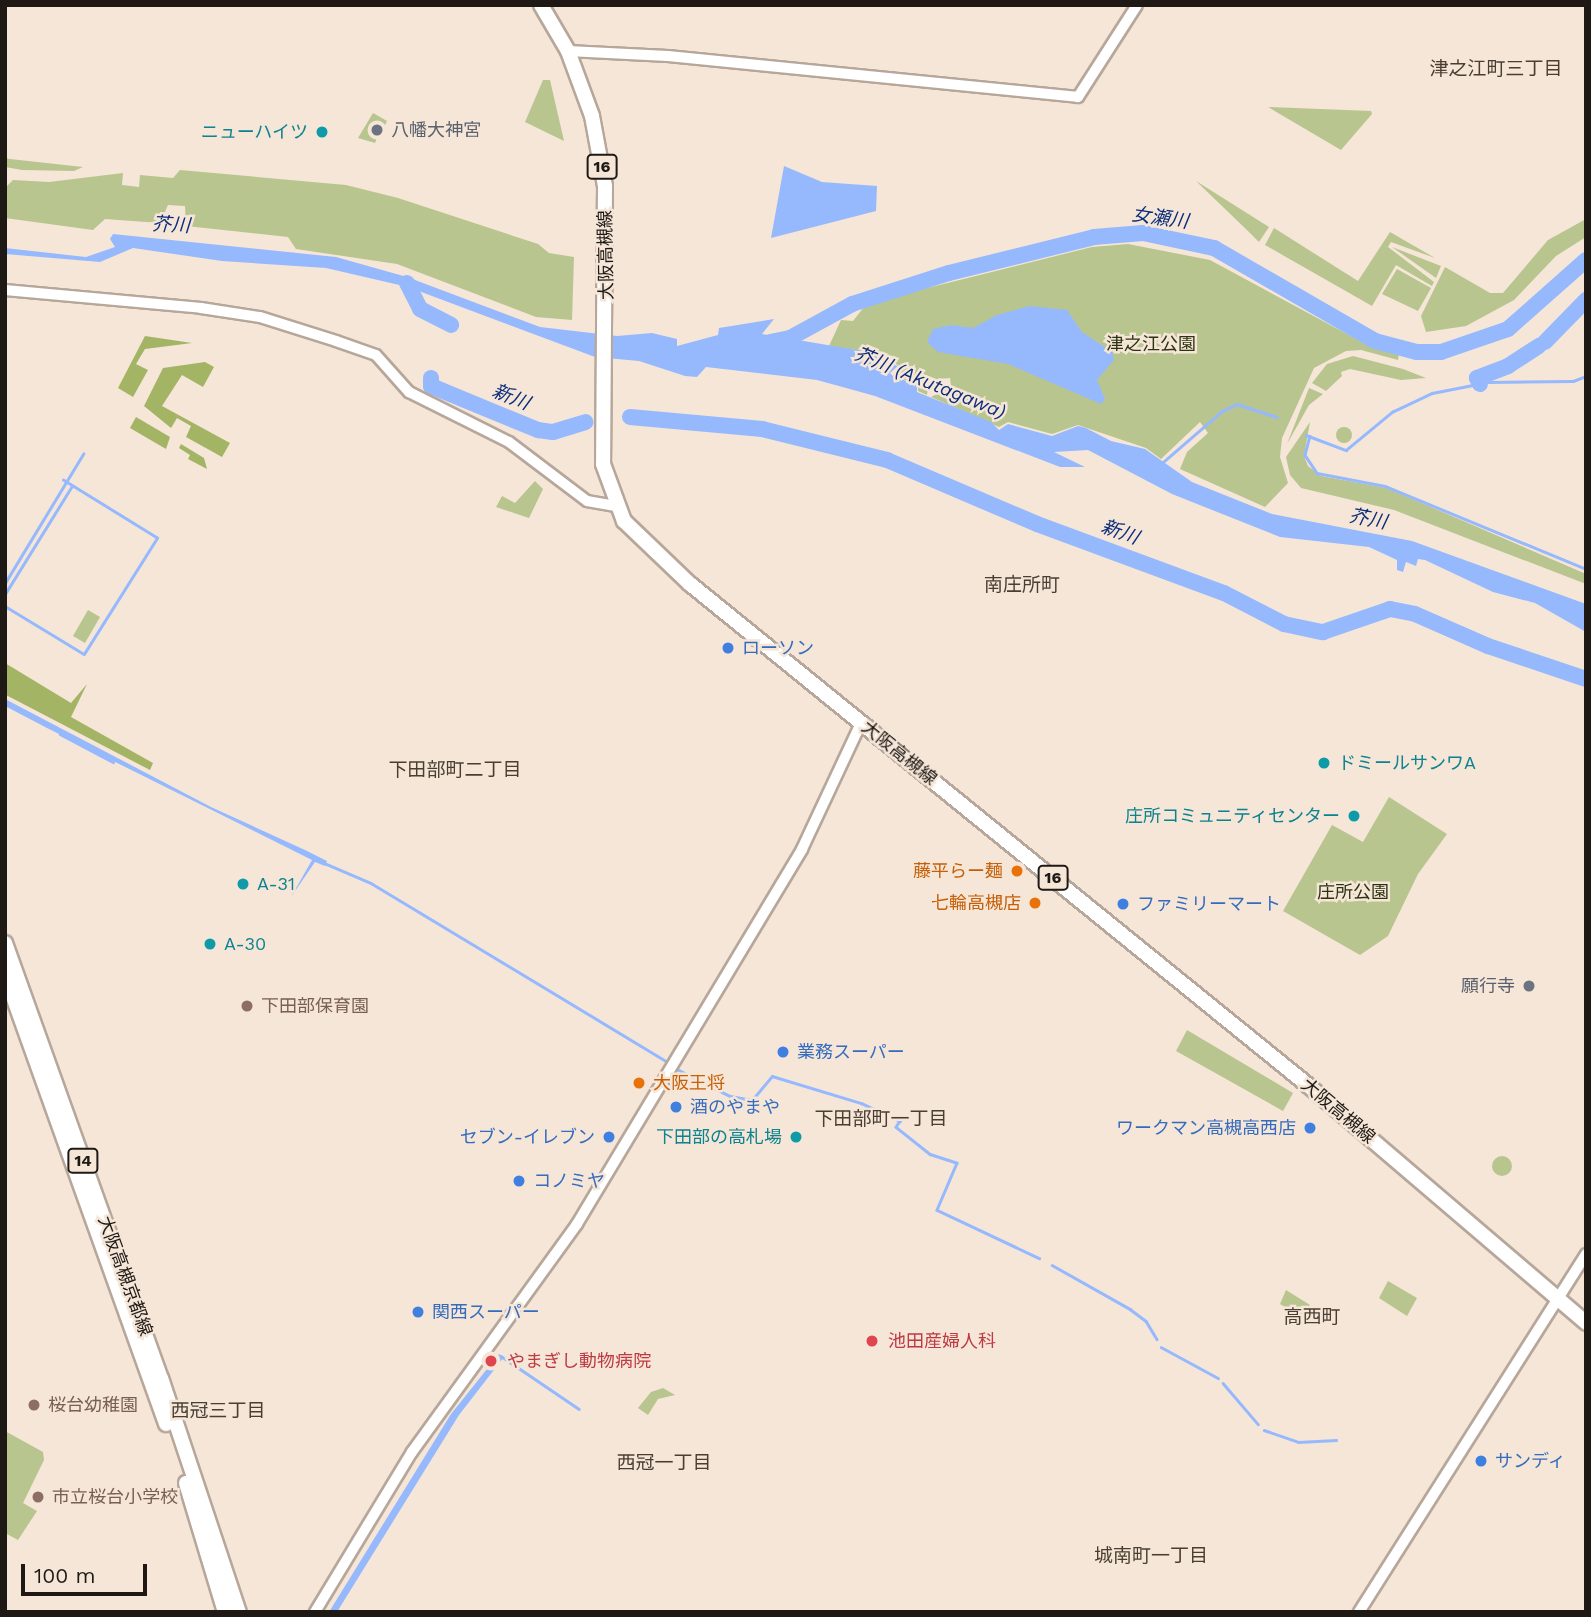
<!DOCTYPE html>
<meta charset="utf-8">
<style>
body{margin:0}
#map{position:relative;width:1591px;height:1617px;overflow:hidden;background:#f5e6d8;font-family:"Work Sans","Noto Sans JP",sans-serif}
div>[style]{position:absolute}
.green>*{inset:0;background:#b8c58f}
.round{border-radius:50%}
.forest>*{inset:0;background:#a3b465}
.water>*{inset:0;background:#96b9fe}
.stream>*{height:2.5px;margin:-1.25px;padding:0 1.25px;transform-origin:1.25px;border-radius:1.25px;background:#96b9fe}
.river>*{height:16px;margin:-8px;padding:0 8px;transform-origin:8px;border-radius:8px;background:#96b9fe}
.roads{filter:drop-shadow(2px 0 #b6a79a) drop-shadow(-2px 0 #b6a79a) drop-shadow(0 2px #b6a79a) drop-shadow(0 -2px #b6a79a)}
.minor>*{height:10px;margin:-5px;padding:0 5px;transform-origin:5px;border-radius:5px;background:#fff}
.major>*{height:14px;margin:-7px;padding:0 7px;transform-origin:7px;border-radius:7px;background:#fff}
.dots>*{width:19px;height:19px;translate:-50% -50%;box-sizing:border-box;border:4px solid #f5e6d8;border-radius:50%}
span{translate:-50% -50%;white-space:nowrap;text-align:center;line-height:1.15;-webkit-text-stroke:5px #f5e6d8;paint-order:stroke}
.shield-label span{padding:2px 5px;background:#f5e6d8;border:2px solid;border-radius:5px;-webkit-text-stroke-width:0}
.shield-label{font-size:16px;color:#1e1914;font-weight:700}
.worship-label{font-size:18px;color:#5b616d}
.left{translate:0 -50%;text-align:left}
.right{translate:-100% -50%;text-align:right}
.culture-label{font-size:18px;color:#0d838f}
.street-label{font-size:18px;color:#1e1914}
.park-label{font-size:18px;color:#2c3311}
.shop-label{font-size:18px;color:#366cbe}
.food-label{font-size:18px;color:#c56008}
.education-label{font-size:18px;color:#785e54}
.health-label{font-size:18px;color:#be3a42}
.neighbourhood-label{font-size:19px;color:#4a3e33}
.water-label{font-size:19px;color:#0c2d7a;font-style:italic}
.frame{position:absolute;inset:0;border:7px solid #1e1914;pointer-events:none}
.scale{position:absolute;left:21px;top:1564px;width:126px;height:32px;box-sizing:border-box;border:4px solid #1e1914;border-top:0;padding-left:9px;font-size:21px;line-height:24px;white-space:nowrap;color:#1e1914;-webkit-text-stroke:5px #f5e6d8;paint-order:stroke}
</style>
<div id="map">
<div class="green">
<i style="clip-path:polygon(543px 80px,550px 80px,564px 141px,525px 122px)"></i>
<i style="clip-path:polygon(1268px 107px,1371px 111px,1372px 114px,1341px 150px)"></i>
<i style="clip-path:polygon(373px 113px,387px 121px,382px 131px,376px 128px,372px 135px,377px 138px,375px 143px,358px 138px)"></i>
<i style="clip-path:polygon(5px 158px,10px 159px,83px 167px,74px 171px,22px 170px,5px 167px)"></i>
<i style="clip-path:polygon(180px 170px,346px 185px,398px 198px,538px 244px,549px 253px,574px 257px,572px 320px,536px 317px,397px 264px,296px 249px,288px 237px,186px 226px,185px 206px,168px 205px,160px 223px,105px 219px,93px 230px,5px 218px,5px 188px,13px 180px,49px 182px,123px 173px,122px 185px,139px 187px,140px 175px,173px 178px)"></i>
<i style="clip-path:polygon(1196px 181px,1269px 227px,1259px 242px,1249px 232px)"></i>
<i style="clip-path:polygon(1586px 219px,1586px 237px,1556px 256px,1514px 300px,1466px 326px,1426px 332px,1421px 316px,1445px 267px,1490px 293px,1503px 293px,1548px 240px)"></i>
<i style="clip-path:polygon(1274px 228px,1358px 281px,1390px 232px,1435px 258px,1391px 242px,1388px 247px,1434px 282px,1432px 286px,1396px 265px,1372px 306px,1265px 245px)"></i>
<i style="clip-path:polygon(1128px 244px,1210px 260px,1360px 341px,1399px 353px,1398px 360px,1361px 350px,1346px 351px,1314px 368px,1282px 438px,1280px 457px,1288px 483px,1265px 507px,1180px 469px,1187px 452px,1208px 433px,1200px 422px,1161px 459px,1146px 448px,1078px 425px,1052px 434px,1008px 422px,999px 427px,931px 397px,951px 386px,950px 378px,929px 380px,927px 395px,918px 391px,918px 384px,893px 376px,899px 366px,881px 354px,829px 346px,841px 320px,853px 321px,864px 307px,891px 297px,1092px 247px)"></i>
<i style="clip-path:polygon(1392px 247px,1441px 266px,1436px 278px)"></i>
<i style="clip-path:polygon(1397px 269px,1431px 288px,1418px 311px,1382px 294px)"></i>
<i style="clip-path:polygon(1353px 356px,1403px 369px,1426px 378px,1401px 380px,1350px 369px,1341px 372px,1342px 376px,1326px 391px,1312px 383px,1327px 364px)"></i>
<i style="clip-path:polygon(1309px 388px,1323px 394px,1309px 405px,1287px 444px)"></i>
<i style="clip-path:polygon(1310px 422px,1304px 456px,1308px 466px,1321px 476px,1387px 488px,1586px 574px,1586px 584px,1394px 510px,1301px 488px,1290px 475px,1286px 457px)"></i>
<i class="round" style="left:1336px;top:427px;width:16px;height:16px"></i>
<i style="clip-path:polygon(535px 481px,543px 489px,529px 518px,496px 507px,502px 496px,515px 503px)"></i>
<i style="clip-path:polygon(88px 610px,100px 617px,85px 643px,73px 636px)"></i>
<i style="clip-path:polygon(1389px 797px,1447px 834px,1418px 874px,1388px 936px,1360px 955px,1283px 911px,1332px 825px,1363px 842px)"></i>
<i style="clip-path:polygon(1187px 1030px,1293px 1093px,1283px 1111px,1176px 1051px)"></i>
<i class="round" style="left:1492px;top:1156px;width:20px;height:20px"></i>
<i style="clip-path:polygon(1388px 1281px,1417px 1298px,1407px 1316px,1379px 1298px)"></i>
<i style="clip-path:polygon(1286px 1290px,1310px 1305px,1303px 1318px,1280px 1304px)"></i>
<i style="clip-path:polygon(663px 1388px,675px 1395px,658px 1399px,648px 1415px,638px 1408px,651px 1392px)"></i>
<i style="clip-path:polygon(5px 1431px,43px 1452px,44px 1460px,23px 1503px,37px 1511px,18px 1540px,5px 1533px)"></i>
</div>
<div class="forest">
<i style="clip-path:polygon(145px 336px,192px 343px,145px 349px,136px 364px,148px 370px,133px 397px,118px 388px)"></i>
<i style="clip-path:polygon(205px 362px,214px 367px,203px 387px,182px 375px,162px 406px,230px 443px,222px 457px,186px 437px,191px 426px,177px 418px,171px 428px,144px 406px,163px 368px)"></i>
<i style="clip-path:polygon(136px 417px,170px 437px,166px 449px,130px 428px)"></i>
<i style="clip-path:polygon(181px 444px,204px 458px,207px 469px,188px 459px,190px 455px,179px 448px)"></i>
<i style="clip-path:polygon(5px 663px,71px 703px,87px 684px,71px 717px,153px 763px,150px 770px,6px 695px)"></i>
</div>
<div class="water">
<i style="clip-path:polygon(784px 166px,822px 182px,877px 186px,876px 211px,771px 238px)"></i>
<i style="clip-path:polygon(113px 234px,336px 257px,407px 277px,540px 327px,617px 336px,652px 333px,677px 339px,677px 346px,718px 335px,719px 328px,774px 319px,762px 334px,881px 354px,882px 360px,898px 366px,890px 373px,893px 376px,917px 385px,917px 392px,991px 422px,999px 430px,1008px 424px,1052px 436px,1078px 426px,1086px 428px,1111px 441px,1145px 449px,1192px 482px,1272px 514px,1412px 541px,1586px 604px,1586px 632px,1535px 603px,1493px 592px,1425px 560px,1418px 559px,1416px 566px,1406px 562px,1403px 572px,1397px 570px,1397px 560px,1369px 547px,1280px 537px,1172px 494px,1088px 450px,1054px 452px,1085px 467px,1060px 467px,875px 396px,817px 380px,706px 367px,697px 377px,685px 376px,639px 361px,595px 357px,408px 287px,326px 268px,222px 261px,133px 248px,100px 262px,5px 254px,5px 248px,86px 257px,115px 247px,110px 239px)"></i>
<i style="clip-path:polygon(1030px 306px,1067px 310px,1082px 332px,1112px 352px,1114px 360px,1097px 380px,1105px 399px,1101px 404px,1008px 364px,938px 352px,927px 342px,933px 329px,952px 325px,973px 328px,997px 315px)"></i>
<i style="clip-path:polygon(5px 699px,211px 807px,305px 850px,327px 861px,325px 866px,315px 862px,291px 897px,312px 860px,47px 728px,5px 706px)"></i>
<i style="clip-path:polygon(499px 1354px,504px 1357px,459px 1415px,337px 1612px,329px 1612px,451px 1414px)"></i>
</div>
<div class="stream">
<i style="left:1306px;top:435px;width:43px;rotate:20.6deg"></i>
<i style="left:1346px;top:450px;width:60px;rotate:-39.6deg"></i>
<i style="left:1392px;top:412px;width:44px;rotate:-25.4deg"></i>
<i style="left:1432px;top:393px;width:57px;rotate:-11.1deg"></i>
<i style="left:1488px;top:382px;width:85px;rotate:-0.7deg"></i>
<i style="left:1573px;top:381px;width:14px;rotate:-21deg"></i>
<i style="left:1310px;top:436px;width:20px;rotate:105deg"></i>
<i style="left:1305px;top:455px;width:22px;rotate:56deg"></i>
<i style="left:1317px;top:473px;width:69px;rotate:10.8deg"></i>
<i style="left:1385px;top:486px;width:217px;rotate:22.4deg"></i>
<i style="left:1162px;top:463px;width:79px;rotate:-40.9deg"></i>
<i style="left:1222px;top:411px;width:17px;rotate:-25deg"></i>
<i style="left:1237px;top:404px;width:42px;rotate:18deg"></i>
<i style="left:5px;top:583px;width:151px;rotate:-58.8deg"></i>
<i style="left:5px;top:594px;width:127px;rotate:-58.2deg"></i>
<i style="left:5px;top:606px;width:92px;rotate:31.3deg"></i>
<i style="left:84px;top:654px;width:137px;rotate:-57.8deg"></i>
<i style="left:157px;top:538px;width:110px;rotate:-148.3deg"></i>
<i style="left:60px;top:734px;width:60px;rotate:27.8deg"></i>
<i style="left:324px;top:863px;width:51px;rotate:23.1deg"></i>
<i style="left:371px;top:883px;width:345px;rotate:31.1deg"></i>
<i style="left:679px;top:1070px;width:57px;rotate:27deg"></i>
<i style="left:730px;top:1096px;width:22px;rotate:10deg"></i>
<i style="left:752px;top:1100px;width:31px;rotate:-50deg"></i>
<i style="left:772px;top:1076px;width:93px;rotate:16.9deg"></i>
<i style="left:861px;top:1103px;width:43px;rotate:24.8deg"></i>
<i style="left:900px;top:1121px;width:7px;rotate:124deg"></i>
<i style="left:896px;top:1127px;width:43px;rotate:38.5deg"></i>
<i style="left:930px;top:1154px;width:28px;rotate:18deg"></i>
<i style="left:957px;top:1163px;width:51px;rotate:113.1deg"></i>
<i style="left:937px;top:1210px;width:113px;rotate:25.2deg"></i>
<i style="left:1052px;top:1265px;width:90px;rotate:29.4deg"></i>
<i style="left:1130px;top:1309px;width:20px;rotate:37deg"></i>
<i style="left:1146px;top:1321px;width:21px;rotate:59deg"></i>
<i style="left:1161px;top:1347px;width:65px;rotate:28.5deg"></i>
<i style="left:501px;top:1356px;width:94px;rotate:34.2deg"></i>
<i style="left:1223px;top:1383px;width:54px;rotate:49.5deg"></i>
<i style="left:1264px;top:1430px;width:36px;rotate:19deg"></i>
<i style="left:1298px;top:1442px;width:38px;rotate:-3deg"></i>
</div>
<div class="river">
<i style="left:407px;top:283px;width:29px;rotate:63deg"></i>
<i style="left:420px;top:309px;width:35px;rotate:27deg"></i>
<i style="left:770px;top:342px;width:20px;rotate:-11deg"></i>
<i style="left:790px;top:338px;width:71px;rotate:-28.7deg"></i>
<i style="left:852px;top:304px;width:102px;rotate:-17.7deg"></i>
<i style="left:949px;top:273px;width:149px;rotate:-13.9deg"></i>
<i style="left:1094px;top:237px;width:49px;rotate:-4.7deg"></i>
<i style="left:1143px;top:233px;width:73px;rotate:11.9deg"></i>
<i style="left:1214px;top:248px;width:186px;rotate:30deg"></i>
<i style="left:1375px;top:341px;width:43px;rotate:14.7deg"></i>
<i style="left:1417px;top:352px;width:24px"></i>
<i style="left:1441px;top:352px;width:71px;rotate:-18.9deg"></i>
<i style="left:1508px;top:329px;width:104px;rotate:-41.5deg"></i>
<i style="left:1545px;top:342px;width:59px;rotate:-45.7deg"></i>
<i style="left:431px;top:378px;width:8px;rotate:90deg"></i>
<i style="left:431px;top:386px;width:116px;rotate:22.4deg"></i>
<i style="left:538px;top:430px;width:15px;rotate:8deg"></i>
<i style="left:553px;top:432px;width:34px;rotate:-17deg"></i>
<i style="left:1480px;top:384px;width:7px;rotate:-117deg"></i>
<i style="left:1477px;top:378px;width:33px;rotate:-21deg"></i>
<i style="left:1508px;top:366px;width:37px;rotate:-33deg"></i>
<i style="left:630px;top:417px;width:133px;rotate:5.2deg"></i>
<i style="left:762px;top:429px;width:129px;rotate:13.9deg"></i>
<i style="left:887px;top:460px;width:163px;rotate:23.1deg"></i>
<i style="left:1037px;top:524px;width:199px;rotate:20.3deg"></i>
<i style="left:1224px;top:593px;width:68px;rotate:27.3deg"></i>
<i style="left:1284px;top:624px;width:40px;rotate:12deg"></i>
<i style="left:1323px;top:632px;width:71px;rotate:-18.9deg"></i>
<i style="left:1390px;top:609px;width:25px;rotate:11deg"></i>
<i style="left:1415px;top:614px;width:80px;rotate:23.7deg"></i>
<i style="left:1488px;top:646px;width:103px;rotate:18.6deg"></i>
</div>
<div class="roads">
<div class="minor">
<i style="left:568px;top:51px;width:100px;rotate:2.9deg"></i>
<i style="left:668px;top:56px;width:412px;rotate:5.7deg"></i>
<i style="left:1078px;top:97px;width:109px;rotate:-57.3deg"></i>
<i style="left:5px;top:290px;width:197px;rotate:5.2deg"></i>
<i style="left:201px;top:308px;width:60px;rotate:8.7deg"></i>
<i style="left:260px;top:317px;width:80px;rotate:17.5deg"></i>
<i style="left:336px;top:341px;width:42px;rotate:19.3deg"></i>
<i style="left:376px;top:355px;width:50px;rotate:48.3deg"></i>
<i style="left:409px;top:392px;width:112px;rotate:26.6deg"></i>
<i style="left:509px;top:442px;width:98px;rotate:37.1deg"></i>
<i style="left:587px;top:501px;width:29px;rotate:10deg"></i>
<i style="left:315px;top:1612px;width:187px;rotate:-58.8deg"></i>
<i style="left:412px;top:1452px;width:281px;rotate:-54.1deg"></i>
<i style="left:577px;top:1224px;width:437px;rotate:-59deg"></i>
<i style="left:802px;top:849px;width:139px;rotate:-64.9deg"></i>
<i style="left:1359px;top:1612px;width:424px;rotate:-57.6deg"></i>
</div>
<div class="major">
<i style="left:541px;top:5px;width:53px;rotate:59.6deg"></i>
<i style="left:568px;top:51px;width:69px;rotate:69.7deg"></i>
<i style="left:592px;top:116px;width:71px;rotate:79.5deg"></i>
<i style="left:605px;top:186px;width:278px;rotate:90.4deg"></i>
<i style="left:603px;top:464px;width:61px;rotate:69.8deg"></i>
<i style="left:624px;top:521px;width:91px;rotate:43.7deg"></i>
<i style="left:690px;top:584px;width:798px;rotate:39.05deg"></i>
<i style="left:1310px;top:1087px;width:363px;rotate:40.5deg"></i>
<i style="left:5px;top:943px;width:462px;rotate:70.3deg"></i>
<i style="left:161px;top:1378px;width:247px;rotate:71.6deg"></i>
<i style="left:5px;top:974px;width:478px;rotate:70.3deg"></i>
<i style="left:186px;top:1483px;width:135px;rotate:73.2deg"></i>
</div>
</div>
<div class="dots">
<i style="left:377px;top:130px;background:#6b7280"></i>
<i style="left:322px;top:132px;background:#0f9aa8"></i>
<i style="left:728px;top:648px;background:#3f7fe0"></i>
<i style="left:1324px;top:763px;background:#0f9aa8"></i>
<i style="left:1354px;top:816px;background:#0f9aa8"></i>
<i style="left:1017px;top:871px;background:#e8710a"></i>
<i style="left:243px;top:884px;background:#0f9aa8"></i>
<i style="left:1035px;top:903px;background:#e8710a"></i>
<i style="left:1123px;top:904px;background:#3f7fe0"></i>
<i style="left:210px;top:944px;background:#0f9aa8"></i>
<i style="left:1529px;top:986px;background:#6b7280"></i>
<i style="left:247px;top:1006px;background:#8d6e63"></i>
<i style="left:783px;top:1052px;background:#3f7fe0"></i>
<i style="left:639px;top:1083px;background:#e8710a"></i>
<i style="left:676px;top:1107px;background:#3f7fe0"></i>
<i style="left:1310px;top:1128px;background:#3f7fe0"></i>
<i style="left:609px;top:1137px;background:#3f7fe0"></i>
<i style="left:796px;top:1137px;background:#0f9aa8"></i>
<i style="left:519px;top:1181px;background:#3f7fe0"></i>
<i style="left:418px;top:1312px;background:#3f7fe0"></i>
<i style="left:872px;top:1341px;background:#e0444e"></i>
<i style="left:491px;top:1361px;background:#e0444e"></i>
<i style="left:34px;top:1405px;background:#8d6e63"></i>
<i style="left:1481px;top:1461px;background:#3f7fe0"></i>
<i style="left:38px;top:1497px;background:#8d6e63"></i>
</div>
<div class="shield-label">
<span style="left:602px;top:167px">16</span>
<span style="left:1053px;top:878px">16</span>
<span style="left:83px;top:1161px">14</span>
</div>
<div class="worship-label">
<span class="left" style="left:391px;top:130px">八幡大神宮</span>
<span class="right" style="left:1515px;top:986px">願行寺</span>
</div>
<div class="culture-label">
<span class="right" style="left:308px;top:132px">ニューハイツ</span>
<span class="left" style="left:1338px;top:763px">ドミールサンワA</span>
<span class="right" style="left:1340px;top:816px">庄所コミュニティセンター</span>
<span class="left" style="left:257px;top:884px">A-31</span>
<span class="left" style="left:224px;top:944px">A-30</span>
<span class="right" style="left:782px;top:1137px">下田部の高札場</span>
</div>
<div class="street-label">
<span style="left:606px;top:255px;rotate:-91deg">大阪高槻線</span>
<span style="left:899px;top:753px;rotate:39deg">大阪高槻線</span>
<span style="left:1338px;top:1111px;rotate:40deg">大阪高槻線</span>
<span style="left:125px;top:1276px;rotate:70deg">大阪高槻京都線</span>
</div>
<div class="park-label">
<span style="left:1151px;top:344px">津之江公園</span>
<span style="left:1353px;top:892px">庄所公園</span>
</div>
<div class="shop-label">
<span class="left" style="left:742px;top:648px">ローソン</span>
<span class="left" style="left:1137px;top:904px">ファミリーマート</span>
<span class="left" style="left:797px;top:1052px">業務スーパー</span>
<span class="left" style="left:690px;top:1107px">酒のやまや</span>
<span class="right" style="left:1296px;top:1128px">ワークマン高槻高西店</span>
<span class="right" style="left:595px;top:1137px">セブン-イレブン</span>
<span class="left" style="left:533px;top:1181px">コノミヤ</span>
<span class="left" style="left:432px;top:1312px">関西スーパー</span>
<span class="left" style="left:1495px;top:1461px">サンディ</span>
</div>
<div class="food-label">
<span class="right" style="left:1003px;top:871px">藤平らー麺</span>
<span class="right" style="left:1021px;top:903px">七輪高槻店</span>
<span class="left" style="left:653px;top:1083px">大阪王将</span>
</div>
<div class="education-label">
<span class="left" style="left:261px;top:1006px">下田部保育園</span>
<span class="left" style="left:48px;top:1405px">桜台幼稚園</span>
<span class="left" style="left:52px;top:1497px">市立桜台小学校</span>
</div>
<div class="health-label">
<span class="left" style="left:888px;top:1341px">池田産婦人科</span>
<span class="left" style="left:507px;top:1361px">やまぎし動物病院</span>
</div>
<div class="neighbourhood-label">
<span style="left:1496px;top:69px">津之江町三丁目</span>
<span style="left:1022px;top:585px">南庄所町</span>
<span style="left:455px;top:770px">下田部町二丁目</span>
<span style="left:881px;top:1119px">下田部町一丁目</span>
<span style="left:1312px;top:1317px">高西町</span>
<span style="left:218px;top:1411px">西冠三丁目</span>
<span style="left:664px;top:1463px">西冠一丁目</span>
<span style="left:1151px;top:1556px">城南町一丁目</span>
</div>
<div class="water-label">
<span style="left:1160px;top:218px;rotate:8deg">女瀬川</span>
<span style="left:171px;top:225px;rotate:3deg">芥川</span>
<span style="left:930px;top:383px;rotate:22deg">芥川 (Akutagawa)</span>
<span style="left:511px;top:397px;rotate:22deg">新川</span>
<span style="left:1368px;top:519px;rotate:11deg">芥川</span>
<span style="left:1120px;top:532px;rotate:20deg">新川</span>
</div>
<div class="frame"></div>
<div class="scale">100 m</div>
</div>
